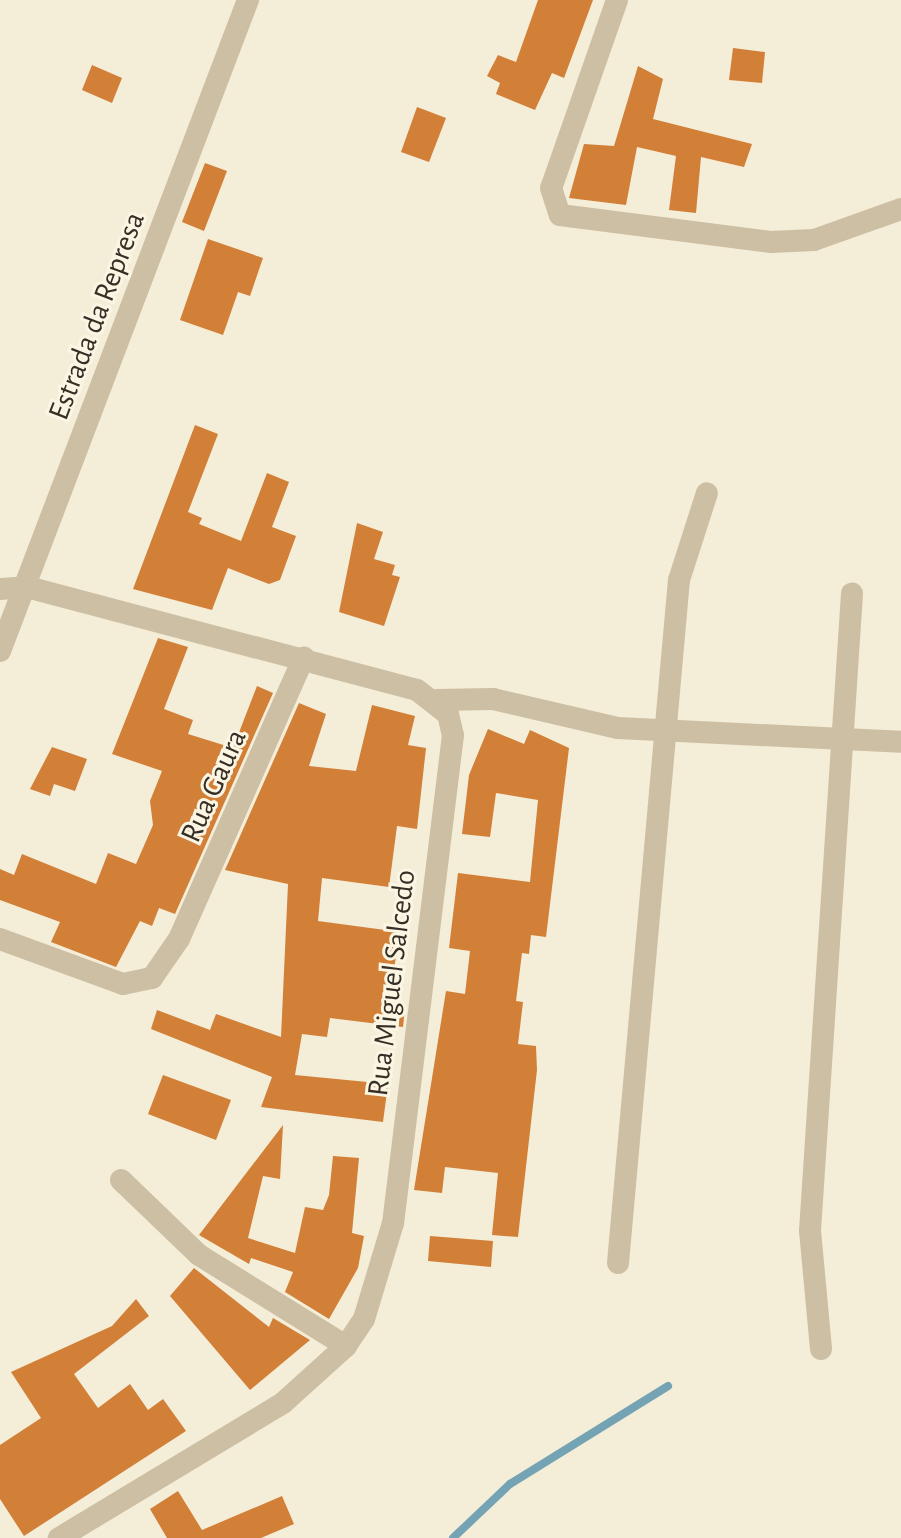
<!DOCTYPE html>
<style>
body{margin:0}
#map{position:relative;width:901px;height:1538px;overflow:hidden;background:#f4edd8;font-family:"Alegreya Sans",sans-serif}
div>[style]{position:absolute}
.stream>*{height:8px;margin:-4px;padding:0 4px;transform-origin:4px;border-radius:4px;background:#74a3b3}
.building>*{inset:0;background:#d27f37}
.minor>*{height:22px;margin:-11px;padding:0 11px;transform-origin:11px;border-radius:11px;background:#cdbfa3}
span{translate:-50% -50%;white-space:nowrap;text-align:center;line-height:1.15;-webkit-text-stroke:6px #fbf6e4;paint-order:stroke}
.street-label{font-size:30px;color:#372f26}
</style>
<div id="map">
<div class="stream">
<i style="left:453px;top:1538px;width:79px;rotate:-43.5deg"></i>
<i style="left:510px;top:1484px;width:186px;rotate:-31.8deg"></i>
</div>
<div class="building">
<i style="clip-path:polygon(538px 0,593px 0,564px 78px,552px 73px,535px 110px,496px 94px,500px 83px,487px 76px,498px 55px,516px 62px)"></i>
<i style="clip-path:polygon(733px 48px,765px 52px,762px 83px,729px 80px)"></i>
<i style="clip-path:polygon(92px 65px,122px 78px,112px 103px,82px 90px)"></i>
<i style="clip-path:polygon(638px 66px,663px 79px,653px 119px,752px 144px,744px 167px,701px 157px,696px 213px,669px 210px,676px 156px,637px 147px,626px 205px,569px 198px,584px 144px,614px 146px)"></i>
<i style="clip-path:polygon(417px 107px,446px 118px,429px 162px,401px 152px)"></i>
<i style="clip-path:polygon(205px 163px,227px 171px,204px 231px,182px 222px)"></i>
<i style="clip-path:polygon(208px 239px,263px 258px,250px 296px,238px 292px,223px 335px,180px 320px)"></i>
<i style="clip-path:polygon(195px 425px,218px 434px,188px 512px,202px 518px,199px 524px,241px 541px,267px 473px,289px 482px,272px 527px,296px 536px,280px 580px,269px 584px,228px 568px,212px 610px,133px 589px)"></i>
<i style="clip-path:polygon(357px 523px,383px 532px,374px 559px,395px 565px,392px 575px,400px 577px,384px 626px,339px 612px)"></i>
<i style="clip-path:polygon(158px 638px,188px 647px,164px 709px,193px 720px,188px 734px,233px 748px,257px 686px,273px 693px,175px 914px,159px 908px,152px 926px,140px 921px,116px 967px,51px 942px,60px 922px,0 900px,0 869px,14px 875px,22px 854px,96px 884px,108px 853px,136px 864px,153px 825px,150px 801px,162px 771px,112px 754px)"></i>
<i style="clip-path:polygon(299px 703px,326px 714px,309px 766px,356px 771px,372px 705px,415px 716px,408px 745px,426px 748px,417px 829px,397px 826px,389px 887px,322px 878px,318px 921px,400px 932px,388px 1006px,405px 1008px,403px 1027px,330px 1018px,327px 1037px,302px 1034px,295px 1075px,388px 1084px,383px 1122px,261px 1107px,272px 1077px,151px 1029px,157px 1010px,210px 1030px,216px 1014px,281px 1037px,288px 884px,225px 870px)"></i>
<i style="clip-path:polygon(488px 729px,524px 744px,530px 730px,569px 748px,546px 937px,531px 935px,529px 954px,522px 953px,516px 1001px,523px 1002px,518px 1044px,536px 1046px,537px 1070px,518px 1237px,492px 1235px,498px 1173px,445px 1167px,442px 1193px,414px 1190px,446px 991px,465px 994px,470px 951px,449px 948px,458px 873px,530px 882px,538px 800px,496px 793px,490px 837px,462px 834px,469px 775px)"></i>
<i style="clip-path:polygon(52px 747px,87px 759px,75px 791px,54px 784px,50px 796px,30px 789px)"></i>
<i style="clip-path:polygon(163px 1075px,231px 1100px,216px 1140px,148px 1114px)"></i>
<i style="clip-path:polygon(283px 1125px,280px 1179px,263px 1176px,248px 1238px,295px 1253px,305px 1207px,323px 1210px,329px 1195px,333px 1156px,359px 1158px,352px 1233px,364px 1236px,358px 1268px,329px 1319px,285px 1292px,293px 1272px,251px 1258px,249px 1264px,199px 1235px)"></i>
<i style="clip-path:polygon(430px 1236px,493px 1241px,491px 1267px,428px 1261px)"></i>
<i style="clip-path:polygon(194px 1268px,269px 1327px,273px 1318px,310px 1340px,250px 1390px,170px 1296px)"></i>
<i style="clip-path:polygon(136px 1299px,149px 1316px,74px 1374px,98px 1408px,130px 1384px,148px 1410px,163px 1399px,186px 1431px,24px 1536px,0 1499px,0 1445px,41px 1418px,11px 1372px,112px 1326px)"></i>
<i style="clip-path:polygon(178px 1491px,202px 1530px,282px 1496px,294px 1524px,261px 1538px,167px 1538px,150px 1509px)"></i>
</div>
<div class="minor">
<i style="left:617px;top:0;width:199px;rotate:109.3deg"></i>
<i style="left:551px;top:188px;width:28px;rotate:72deg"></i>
<i style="left:560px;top:215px;width:212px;rotate:7.3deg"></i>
<i style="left:770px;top:242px;width:44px;rotate:-2.6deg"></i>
<i style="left:814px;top:240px;width:92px;rotate:-19.6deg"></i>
<i style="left:0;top:589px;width:27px;rotate:-4deg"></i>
<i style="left:27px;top:587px;width:403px;rotate:14.8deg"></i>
<i style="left:417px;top:690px;width:39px;rotate:38deg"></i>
<i style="left:448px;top:714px;width:22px;rotate:77deg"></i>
<i style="left:453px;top:735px;width:492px;rotate:97deg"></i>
<i style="left:393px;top:1223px;width:100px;rotate:106.8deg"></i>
<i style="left:364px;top:1319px;width:32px;rotate:124deg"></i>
<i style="left:346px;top:1346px;width:85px;rotate:137.9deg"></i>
<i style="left:283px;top:1403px;width:262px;rotate:148.9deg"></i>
<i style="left:0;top:651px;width:697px;rotate:-69.15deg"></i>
<i style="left:437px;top:700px;width:56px;rotate:-1deg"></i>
<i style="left:493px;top:699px;width:128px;rotate:13.1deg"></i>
<i style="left:618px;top:728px;width:283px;rotate:2.8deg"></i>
<i style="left:0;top:939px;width:131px;rotate:20.1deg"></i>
<i style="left:123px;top:984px;width:30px;rotate:-12deg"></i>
<i style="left:152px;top:978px;width:47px;rotate:-55.3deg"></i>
<i style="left:179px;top:939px;width:308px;rotate:-66.1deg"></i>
<i style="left:121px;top:1180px;width:108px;rotate:43.9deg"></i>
<i style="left:199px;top:1255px;width:173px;rotate:31.8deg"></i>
<i style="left:618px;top:1263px;width:686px;rotate:-84.9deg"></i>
<i style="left:679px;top:580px;width:91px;rotate:-72.2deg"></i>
<i style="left:821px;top:1349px;width:119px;rotate:-95.3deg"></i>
<i style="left:810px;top:1231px;width:639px;rotate:-86.23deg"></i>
</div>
<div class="street-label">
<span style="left:97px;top:316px;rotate:-69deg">Estrada da Represa</span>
<span style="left:214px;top:786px;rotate:-66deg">Rua Gaura</span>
<span style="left:392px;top:983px;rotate:-83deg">Rua Miguel Salcedo</span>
</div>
</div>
